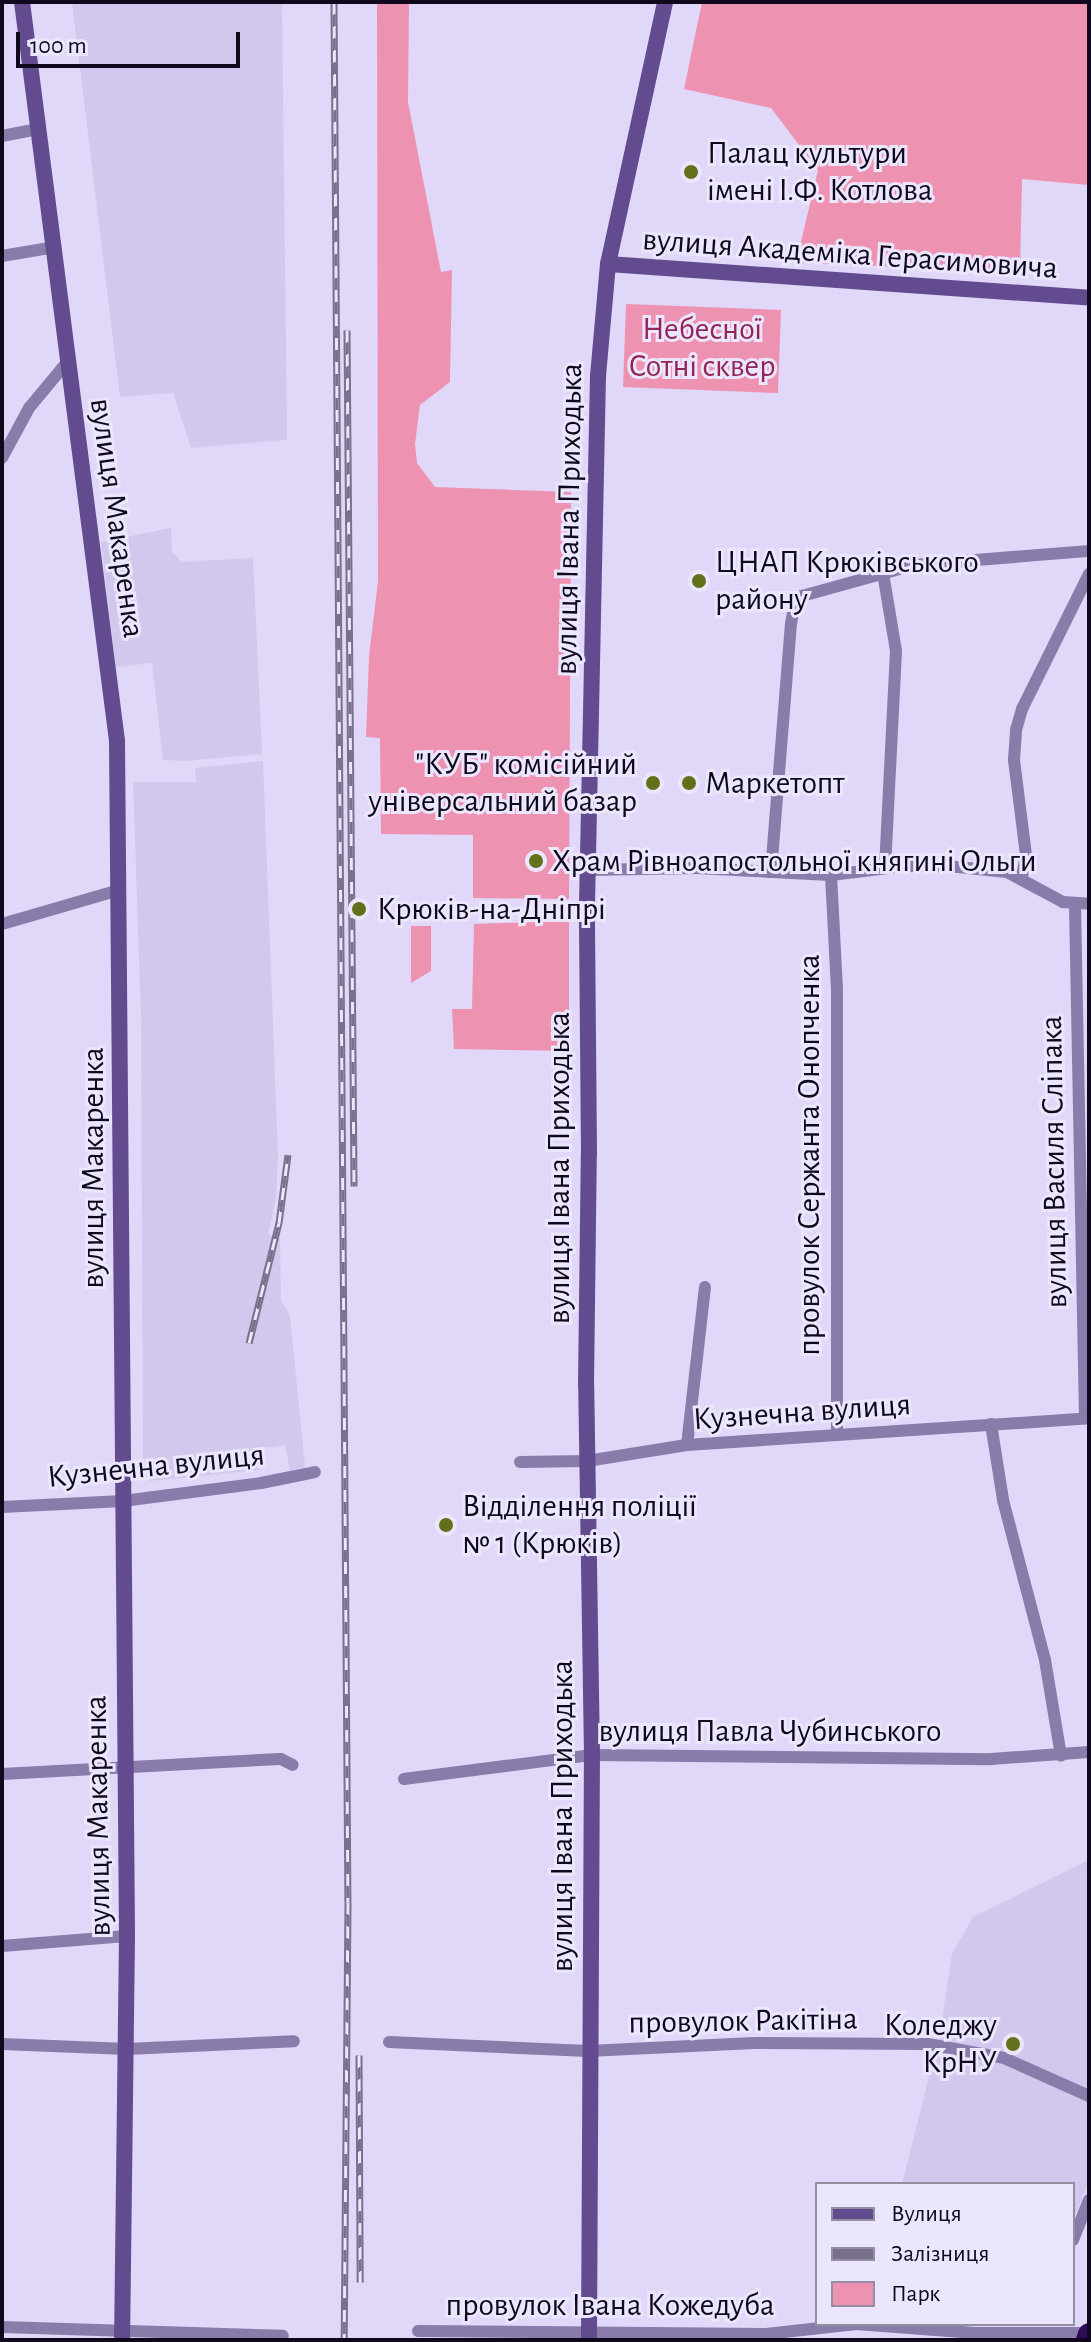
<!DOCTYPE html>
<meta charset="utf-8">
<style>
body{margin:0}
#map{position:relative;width:1091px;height:2342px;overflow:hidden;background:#e0d7f9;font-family:"Alegreya Sans",sans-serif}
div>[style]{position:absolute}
.built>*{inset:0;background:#d2c7ed}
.green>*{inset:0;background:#ee92b2}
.street>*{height:12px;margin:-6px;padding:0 6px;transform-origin:6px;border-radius:6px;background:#897baa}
.secondary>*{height:16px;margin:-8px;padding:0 8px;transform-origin:8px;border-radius:8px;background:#634b8f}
.highway>*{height:22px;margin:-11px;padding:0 11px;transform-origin:11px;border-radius:11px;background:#300b5b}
.rail>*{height:7px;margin-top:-3.5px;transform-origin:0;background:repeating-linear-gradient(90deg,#ece6fd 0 12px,#79718c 0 24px);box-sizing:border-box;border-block:2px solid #79718c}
.dots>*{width:22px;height:22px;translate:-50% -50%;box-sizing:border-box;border:4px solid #ece6fd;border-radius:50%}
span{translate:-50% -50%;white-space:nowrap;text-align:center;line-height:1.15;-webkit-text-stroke:6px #ece6fd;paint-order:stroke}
.poi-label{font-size:32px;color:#10091d}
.left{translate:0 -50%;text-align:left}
.right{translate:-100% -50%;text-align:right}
.street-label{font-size:32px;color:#10091d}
.park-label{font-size:32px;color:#932556}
.frame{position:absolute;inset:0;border:4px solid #10091d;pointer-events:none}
.legend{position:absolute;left:815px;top:2182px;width:260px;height:144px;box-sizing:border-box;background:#ece6fd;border:2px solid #948ea3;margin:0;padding:10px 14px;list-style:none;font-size:24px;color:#10091d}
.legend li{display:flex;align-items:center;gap:16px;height:40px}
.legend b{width:40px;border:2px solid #948ea3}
.scale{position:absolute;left:16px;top:32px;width:224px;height:36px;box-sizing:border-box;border:4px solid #10091d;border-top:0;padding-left:10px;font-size:24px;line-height:28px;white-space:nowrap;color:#10091d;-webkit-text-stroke:6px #ece6fd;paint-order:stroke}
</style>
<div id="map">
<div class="built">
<i style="clip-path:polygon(72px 2px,282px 2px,287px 440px,191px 448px,173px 393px,120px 397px)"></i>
<i style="clip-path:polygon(171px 528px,172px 552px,182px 562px,253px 558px,262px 754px,185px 761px,163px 760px,152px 663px,116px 667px,101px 542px)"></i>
<i style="clip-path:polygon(263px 761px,278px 1156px,276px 1198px,268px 1235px,280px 1238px,281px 1300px,290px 1316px,305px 1467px,290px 1470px,285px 1445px,257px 1449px,259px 1470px,150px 1481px,143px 1475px,141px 1016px,133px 782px,196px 782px,195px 768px)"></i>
<i style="clip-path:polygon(1089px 1860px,1089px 2180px,1073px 2221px,1073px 2184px,902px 2184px,940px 2033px,952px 1954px,973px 1917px)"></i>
</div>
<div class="green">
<i style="clip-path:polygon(377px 2px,409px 2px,408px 102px,441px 272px,452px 270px,450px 382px,420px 405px,415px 444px,417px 463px,435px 487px,571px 492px,569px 899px,473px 898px,473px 835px,381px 834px,380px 738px,366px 737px,369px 656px,378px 581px)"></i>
<i style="clip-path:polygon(702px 2px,1089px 2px,1089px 185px,1022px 179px,1020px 271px,796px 263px,818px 170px,771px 108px,684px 89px)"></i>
<i style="clip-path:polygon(626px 304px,781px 310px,778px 393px,623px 387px)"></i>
<i style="clip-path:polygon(569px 921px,569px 1051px,454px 1049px,452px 1009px,472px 1009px,474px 924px)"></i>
<i style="clip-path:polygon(411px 926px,431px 926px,431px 971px,411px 983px)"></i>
</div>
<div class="street">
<i style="left:2px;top:136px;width:38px;rotate:-11deg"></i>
<i style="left:2px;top:256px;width:54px;rotate:-9.6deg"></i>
<i style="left:2px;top:458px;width:57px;rotate:-61.6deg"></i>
<i style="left:29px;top:408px;width:61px;rotate:-50.3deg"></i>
<i style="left:883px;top:573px;width:79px;rotate:80.5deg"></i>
<i style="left:896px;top:651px;width:216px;rotate:92.9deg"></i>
<i style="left:588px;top:870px;width:108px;rotate:-1.1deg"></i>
<i style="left:696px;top:868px;width:135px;rotate:3deg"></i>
<i style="left:831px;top:875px;width:74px;rotate:-7deg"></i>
<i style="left:904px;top:866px;width:54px;rotate:1.1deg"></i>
<i style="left:958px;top:867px;width:49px;rotate:5.8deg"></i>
<i style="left:1007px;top:872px;width:64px;rotate:28.2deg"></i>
<i style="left:1063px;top:902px;width:26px;rotate:4deg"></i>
<i style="left:771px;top:872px;width:249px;rotate:-85.4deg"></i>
<i style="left:791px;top:624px;width:17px;rotate:-80deg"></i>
<i style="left:794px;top:607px;width:14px;rotate:-54deg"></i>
<i style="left:802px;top:596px;width:116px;rotate:-15.5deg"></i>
<i style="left:914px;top:565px;width:176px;rotate:-4.6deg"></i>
<i style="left:831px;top:875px;width:113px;rotate:87deg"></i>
<i style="left:837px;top:988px;width:447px;rotate:90deg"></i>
<i style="left:1022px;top:877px;width:22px;rotate:-80deg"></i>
<i style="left:1026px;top:855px;width:96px;rotate:-97.2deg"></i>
<i style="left:1014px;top:760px;width:30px;rotate:-86deg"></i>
<i style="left:1016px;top:730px;width:22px;rotate:-74deg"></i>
<i style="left:1022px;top:709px;width:151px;rotate:-63.6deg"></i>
<i style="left:1075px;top:905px;width:513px;rotate:88.88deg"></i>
<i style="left:2px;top:924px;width:122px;rotate:-16.2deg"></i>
<i style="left:991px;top:1424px;width:77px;rotate:81deg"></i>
<i style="left:1003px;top:1500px;width:165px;rotate:75.3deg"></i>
<i style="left:1045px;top:1660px;width:97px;rotate:80.5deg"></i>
<i style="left:687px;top:1445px;width:159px;rotate:-83.5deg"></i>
<i style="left:520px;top:1462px;width:67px;rotate:-0.9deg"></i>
<i style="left:587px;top:1461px;width:101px;rotate:-9.1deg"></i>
<i style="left:687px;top:1445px;width:403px;rotate:-3.8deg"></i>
<i style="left:2px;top:1507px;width:121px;rotate:-2.8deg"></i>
<i style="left:123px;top:1501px;width:139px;rotate:-7.4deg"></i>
<i style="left:261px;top:1483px;width:55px;rotate:-11.5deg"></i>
<i style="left:2px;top:1774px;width:279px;rotate:-3.1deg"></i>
<i style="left:281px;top:1759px;width:13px;rotate:27deg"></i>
<i style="left:404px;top:1779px;width:190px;rotate:-7.3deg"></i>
<i style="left:592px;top:1755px;width:399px;rotate:0.6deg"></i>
<i style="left:991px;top:1759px;width:98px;rotate:-4.1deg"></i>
<i style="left:2px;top:1946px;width:125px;rotate:-4.6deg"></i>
<i style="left:389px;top:2042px;width:199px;rotate:2.6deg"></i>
<i style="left:588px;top:2051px;width:166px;rotate:-2.8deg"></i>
<i style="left:754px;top:2043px;width:174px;rotate:0.3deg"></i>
<i style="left:928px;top:2044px;width:77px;rotate:10.4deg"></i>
<i style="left:1004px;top:2058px;width:93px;rotate:24.1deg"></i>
<i style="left:2px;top:2044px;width:125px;rotate:2.3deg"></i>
<i style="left:127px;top:2049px;width:167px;rotate:-2.7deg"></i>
<i style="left:1073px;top:2240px;width:43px;rotate:-68.2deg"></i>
<i style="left:2px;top:2327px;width:281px;rotate:1.8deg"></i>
<i style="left:418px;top:2331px;width:348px;rotate:0.5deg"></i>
<i style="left:766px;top:2334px;width:91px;rotate:-6.3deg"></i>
<i style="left:856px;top:2324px;width:119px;rotate:4.3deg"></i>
<i style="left:975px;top:2333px;width:114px"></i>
</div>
<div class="secondary">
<i style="left:22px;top:2px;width:745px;rotate:82.67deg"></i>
<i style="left:117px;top:741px;width:1195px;rotate:89.52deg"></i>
<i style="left:127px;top:1936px;width:404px;rotate:90.7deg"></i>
<i style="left:608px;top:264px;width:482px;rotate:4deg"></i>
<i style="left:589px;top:2340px;width:585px;rotate:-89.71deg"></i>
<i style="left:592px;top:1755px;width:370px;rotate:-90.9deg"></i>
<i style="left:586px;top:1385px;width:231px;rotate:-89.3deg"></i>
<i style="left:589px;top:1154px;width:249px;rotate:-90.5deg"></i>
<i style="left:587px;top:905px;width:529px;rotate:-88.81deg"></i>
<i style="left:598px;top:376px;width:112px;rotate:-84.9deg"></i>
<i style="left:608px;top:264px;width:268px;rotate:-77.7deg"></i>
</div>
<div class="highway">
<i style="left:1087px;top:2340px;width:6px;rotate:-72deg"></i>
</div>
<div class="rail">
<i style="left:334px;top:2px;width:1900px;rotate:89.58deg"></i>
<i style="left:348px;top:1902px;width:438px;rotate:90.5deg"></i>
<i style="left:347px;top:330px;width:856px;rotate:89.53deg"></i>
<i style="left:249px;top:1343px;width:124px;rotate:-76deg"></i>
<i style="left:279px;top:1223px;width:69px;rotate:-82.5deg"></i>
<i style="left:359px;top:2055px;width:227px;rotate:89.7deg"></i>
</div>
<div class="dots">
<i style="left:691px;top:172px;background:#63701b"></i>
<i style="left:699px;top:581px;background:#63701b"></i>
<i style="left:653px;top:783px;background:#63701b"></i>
<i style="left:689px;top:783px;background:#63701b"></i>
<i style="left:536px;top:861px;background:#63701b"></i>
<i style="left:359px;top:909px;background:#63701b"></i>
<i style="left:446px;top:1525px;background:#63701b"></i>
<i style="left:1013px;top:2044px;background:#63701b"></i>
</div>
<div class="poi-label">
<span class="left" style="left:707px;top:172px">Палац культури<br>імені І.Ф. Котлова</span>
<span class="left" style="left:715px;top:581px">ЦНАП Крюківського<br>району</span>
<span class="right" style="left:637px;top:783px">"КУБ" комісійний<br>універсальний базар</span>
<span class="left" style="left:705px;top:783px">Маркетопт</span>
<span class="left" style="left:552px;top:861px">Храм Рівноапостольної княгині Ольги</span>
<span class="left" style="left:377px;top:909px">Крюків-на-Дніпрі</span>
<span class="left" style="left:462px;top:1525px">Відділення поліції<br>№ 1 (Крюків)</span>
<span class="right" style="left:997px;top:2044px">Коледжу<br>КрНУ</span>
</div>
<div class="street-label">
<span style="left:850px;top:254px;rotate:4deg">вулиця Академіка Герасимовича</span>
<span style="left:117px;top:518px;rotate:82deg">вулиця Макаренка</span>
<span style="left:569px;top:519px;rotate:-89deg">вулиця Івана Приходька</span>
<span style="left:809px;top:1155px;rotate:-90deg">провулок Сержанта Онопченка</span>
<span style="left:1054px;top:1162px;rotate:-91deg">вулиця Василя Сліпака</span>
<span style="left:93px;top:1168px;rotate:-90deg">вулиця Макаренка</span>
<span style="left:559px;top:1168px;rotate:-90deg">вулиця Івана Приходька</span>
<span style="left:802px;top:1412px;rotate:-4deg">Кузнечна вулиця</span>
<span style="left:156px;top:1466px;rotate:-6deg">Кузнечна вулиця</span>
<span style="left:770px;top:1731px">вулиця Павла Чубинського</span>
<span style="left:98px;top:1816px;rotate:-91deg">вулиця Макаренка</span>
<span style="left:562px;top:1816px;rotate:-90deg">вулиця Івана Приходька</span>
<span style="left:743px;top:2021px;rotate:-1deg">провулок Ракітіна</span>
<span style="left:610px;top:2305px">провулок Івана Кожедуба</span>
</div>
<div class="park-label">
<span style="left:702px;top:348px">Небесної<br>Сотні сквер</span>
</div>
<div class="frame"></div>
<ul class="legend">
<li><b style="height:10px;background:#634b8f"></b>Вулиця</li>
<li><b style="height:10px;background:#79718c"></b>Залізниця</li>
<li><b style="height:22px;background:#ee92b2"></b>Парк</li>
</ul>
<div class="scale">100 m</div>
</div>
